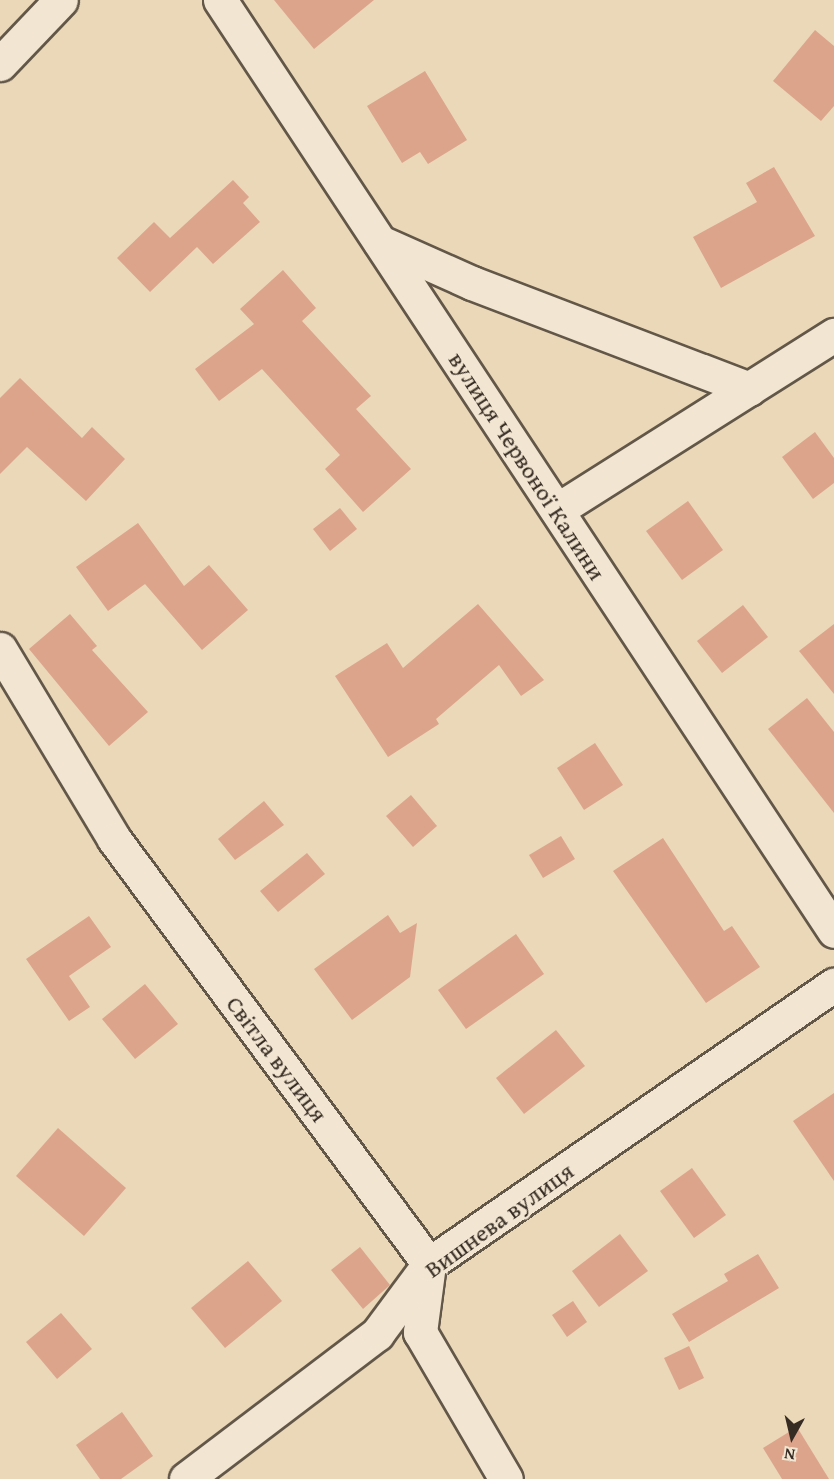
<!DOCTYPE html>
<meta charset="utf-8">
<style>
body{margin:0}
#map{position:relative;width:834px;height:1479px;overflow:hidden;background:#ebd8b9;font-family:"Gentium Book Plus",serif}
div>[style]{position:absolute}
.building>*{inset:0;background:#dca58b}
.roads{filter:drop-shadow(2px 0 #635748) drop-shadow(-2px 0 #635748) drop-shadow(0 2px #635748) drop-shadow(0 -2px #635748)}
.minor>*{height:33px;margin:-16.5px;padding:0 16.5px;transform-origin:16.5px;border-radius:16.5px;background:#f2e6d2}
span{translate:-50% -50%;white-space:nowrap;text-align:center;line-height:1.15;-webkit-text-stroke:5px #f2e6d2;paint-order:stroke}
.street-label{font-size:24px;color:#362c23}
.north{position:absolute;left:762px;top:1407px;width:60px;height:60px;-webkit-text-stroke:4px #f2e6d2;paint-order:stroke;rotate:188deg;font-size:16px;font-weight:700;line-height:24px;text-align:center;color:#362c23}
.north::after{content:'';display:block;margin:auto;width:21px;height:27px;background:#362c23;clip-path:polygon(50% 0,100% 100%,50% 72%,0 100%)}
</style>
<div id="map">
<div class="building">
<i style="clip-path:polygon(274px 0,374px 0,314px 49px)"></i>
<i style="clip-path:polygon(815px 30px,834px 46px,834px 106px,821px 121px,773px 81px)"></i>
<i style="clip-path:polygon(425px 71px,467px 140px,428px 164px,420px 152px,402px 163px,367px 106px)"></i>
<i style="clip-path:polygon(774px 167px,815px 236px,721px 288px,693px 237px,757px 202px,746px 183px)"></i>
<i style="clip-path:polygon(233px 180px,249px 197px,243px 203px,260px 222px,213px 264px,197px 247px,150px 292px,117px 258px,154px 222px,170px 238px)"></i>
<i style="clip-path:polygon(283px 270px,316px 308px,302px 321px,371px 396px,356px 409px,411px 469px,363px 512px,325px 469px,340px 455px,262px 369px,219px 401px,195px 369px,254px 324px,240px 309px)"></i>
<i style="clip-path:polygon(20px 378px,82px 438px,92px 427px,125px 459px,86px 501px,27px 447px,0 474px,0 398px)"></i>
<i style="clip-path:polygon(815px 432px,834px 458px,834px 483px,813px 499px,782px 457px)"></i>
<i style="clip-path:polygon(688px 501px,723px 550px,682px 580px,646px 531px)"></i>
<i style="clip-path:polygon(340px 508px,357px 529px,330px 551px,313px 529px)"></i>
<i style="clip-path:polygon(138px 523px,184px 586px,209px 565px,248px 610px,202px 650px,145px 584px,108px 611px,76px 567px)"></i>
<i style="clip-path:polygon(478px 604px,544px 680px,521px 696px,499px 665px,436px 719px,439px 724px,388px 757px,335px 676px,387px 643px,403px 668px)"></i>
<i style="clip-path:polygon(743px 605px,768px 637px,722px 673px,697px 641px)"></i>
<i style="clip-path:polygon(70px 614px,97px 646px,92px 650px,148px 712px,109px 746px,29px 649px)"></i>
<i style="clip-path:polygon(834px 624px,834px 694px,799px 651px)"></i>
<i style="clip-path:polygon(807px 698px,834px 732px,834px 813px,768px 729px)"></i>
<i style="clip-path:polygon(595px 743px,623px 785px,584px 810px,557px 768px)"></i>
<i style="clip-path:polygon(411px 795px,437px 826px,413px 847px,386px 816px)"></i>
<i style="clip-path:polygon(264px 801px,284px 825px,235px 860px,218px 839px)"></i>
<i style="clip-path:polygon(561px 836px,575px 859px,543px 878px,529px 855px)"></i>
<i style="clip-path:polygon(663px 838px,724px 931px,732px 926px,760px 967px,706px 1003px,613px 871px)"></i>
<i style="clip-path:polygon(307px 853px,325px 874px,278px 912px,260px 891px)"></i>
<i style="clip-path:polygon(388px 915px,400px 933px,417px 923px,410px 977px,352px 1020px,314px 969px)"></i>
<i style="clip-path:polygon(89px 916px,111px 947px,69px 976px,90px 1007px,69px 1021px,26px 959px)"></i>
<i style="clip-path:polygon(516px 934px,544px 974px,466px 1029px,438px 990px)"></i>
<i style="clip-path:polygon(145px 984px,178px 1024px,135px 1059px,102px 1019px)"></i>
<i style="clip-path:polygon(556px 1030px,585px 1066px,524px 1114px,496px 1078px)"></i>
<i style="clip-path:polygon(834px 1093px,834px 1181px,793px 1121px)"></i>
<i style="clip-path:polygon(58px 1128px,126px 1188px,84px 1236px,16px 1176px)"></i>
<i style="clip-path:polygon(692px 1168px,726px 1215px,694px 1238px,660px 1191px)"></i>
<i style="clip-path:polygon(620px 1234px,648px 1271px,599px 1307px,572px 1271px)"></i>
<i style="clip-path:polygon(360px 1247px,390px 1285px,363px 1309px,331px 1270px)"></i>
<i style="clip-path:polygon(758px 1254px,779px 1288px,689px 1342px,672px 1314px,728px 1281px,724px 1274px)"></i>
<i style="clip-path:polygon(248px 1261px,282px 1301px,225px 1348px,191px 1308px)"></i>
<i style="clip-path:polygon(573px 1301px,587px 1322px,567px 1337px,552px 1315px)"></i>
<i style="clip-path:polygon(61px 1313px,92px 1349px,57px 1379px,26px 1342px)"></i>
<i style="clip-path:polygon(689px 1346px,704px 1378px,679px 1390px,664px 1358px)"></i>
<i style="clip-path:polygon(122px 1412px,153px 1456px,121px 1479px,100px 1479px,76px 1445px)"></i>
<i style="clip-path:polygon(797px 1427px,829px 1479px,782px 1479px,763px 1448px)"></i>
</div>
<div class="roads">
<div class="minor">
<i style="left:220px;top:0;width:1115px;rotate:56.59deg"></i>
<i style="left:0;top:64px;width:88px;rotate:-46.4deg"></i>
<i style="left:380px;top:242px;width:101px;rotate:24deg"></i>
<i style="left:472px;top:283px;width:297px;rotate:20.9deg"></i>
<i style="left:557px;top:510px;width:328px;rotate:-32.3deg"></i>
<i style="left:0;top:649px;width:222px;rotate:59deg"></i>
<i style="left:114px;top:839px;width:529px;rotate:53.46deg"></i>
<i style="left:429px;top:1264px;width:69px;rotate:97.5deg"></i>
<i style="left:420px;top:1332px;width:170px;rotate:59.7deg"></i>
<i style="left:186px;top:1479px;width:240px;rotate:-37.2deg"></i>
<i style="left:377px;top:1334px;width:87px;rotate:-53.4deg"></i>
<i style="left:429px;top:1264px;width:492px;rotate:-34.6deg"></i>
</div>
</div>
<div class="street-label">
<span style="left:527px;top:466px;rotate:57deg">вулиця Червоної Калини</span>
<span style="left:277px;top:1059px;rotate:53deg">Світла вулиця</span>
<span style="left:499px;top:1220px;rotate:-36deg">Вишнева вулиця</span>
</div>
<div class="north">N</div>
</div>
